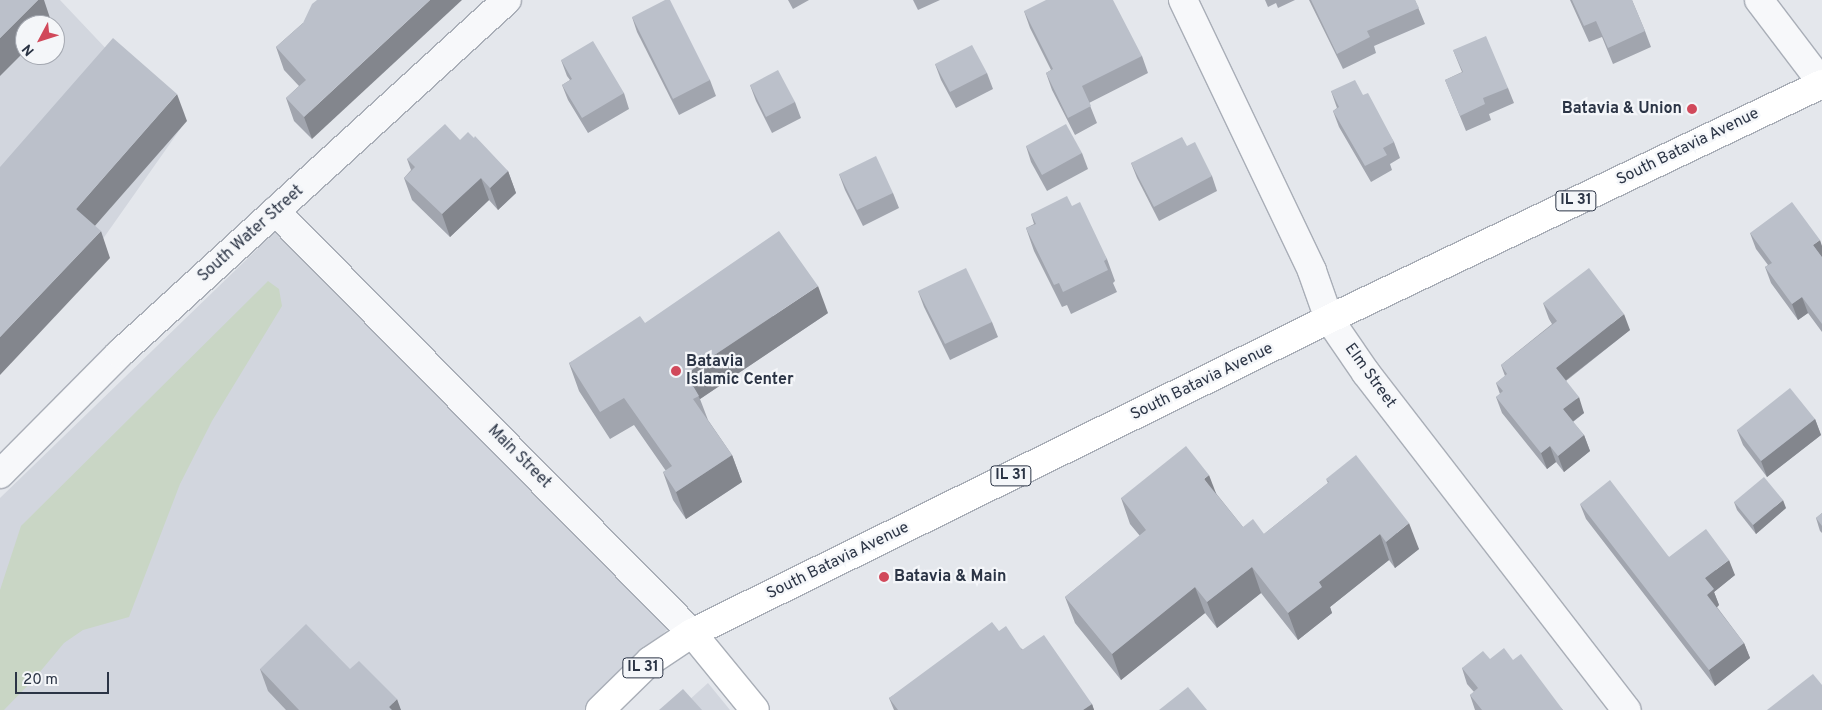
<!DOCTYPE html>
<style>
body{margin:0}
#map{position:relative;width:1822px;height:710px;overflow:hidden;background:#e4e7ec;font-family:Overpass,sans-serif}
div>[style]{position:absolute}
.built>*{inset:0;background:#d2d6de}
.green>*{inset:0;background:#c9d6c5}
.roads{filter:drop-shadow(1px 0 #a9aeb7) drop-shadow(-1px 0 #a9aeb7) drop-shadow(0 1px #a9aeb7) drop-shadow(0 -1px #a9aeb7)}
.street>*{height:28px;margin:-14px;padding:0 14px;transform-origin:14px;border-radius:14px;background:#f7f8fa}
.secondary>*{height:28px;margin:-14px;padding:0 14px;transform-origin:14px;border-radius:14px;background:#fff}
.primary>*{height:28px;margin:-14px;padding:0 14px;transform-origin:14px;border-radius:14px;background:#fff}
.wall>*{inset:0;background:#a1a5ae}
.shaded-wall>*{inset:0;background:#83868d}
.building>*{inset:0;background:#bbc0ca}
.dots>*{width:14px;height:14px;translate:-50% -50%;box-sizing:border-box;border:2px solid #f4f6f9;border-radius:50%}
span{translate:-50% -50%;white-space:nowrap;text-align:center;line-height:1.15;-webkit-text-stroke:4.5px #f4f6f9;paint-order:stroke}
.shield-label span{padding:1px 4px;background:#f4f6f9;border:1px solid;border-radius:4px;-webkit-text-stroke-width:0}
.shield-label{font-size:15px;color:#2b3445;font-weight:700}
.poi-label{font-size:16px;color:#2b3445;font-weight:700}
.right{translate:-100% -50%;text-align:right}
.left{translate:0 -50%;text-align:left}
.street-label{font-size:16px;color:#2b3445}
.north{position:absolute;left:15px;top:15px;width:50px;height:50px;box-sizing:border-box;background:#f4f6f9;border:1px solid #a4a8b1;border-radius:50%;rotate:230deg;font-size:14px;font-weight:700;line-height:20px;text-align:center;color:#2b3445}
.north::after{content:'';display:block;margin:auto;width:18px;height:22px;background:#d1495b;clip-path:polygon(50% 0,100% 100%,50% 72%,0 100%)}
.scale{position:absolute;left:15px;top:672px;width:94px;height:22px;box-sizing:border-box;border:2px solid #2b3445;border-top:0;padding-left:6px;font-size:15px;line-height:18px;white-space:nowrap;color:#2b3445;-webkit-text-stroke:4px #f4f6f9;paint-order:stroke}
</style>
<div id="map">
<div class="built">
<i style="clip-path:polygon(evenodd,0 0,60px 0,181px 128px,93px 253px,0 371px,0 0,25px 25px,55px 25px,55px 55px,25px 55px,25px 25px)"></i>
<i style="clip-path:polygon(278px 229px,673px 624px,585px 710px,0 710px,0 498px)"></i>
<i style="clip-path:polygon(708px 683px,730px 710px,678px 710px)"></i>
</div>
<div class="green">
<i style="clip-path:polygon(268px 281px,279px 289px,282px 306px,212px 421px,180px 484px,129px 617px,83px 630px,64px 643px,34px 679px,4px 710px,0 710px,0 590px,21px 526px)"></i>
</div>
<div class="roads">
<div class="street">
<i style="left:1183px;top:0;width:300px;rotate:64.5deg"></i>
<i style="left:1312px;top:271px;width:51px;rotate:70.5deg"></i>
<i style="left:1329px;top:319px;width:65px;rotate:55.6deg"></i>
<i style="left:1366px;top:373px;width:426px;rotate:52.3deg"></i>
<i style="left:1759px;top:0;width:104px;rotate:52.8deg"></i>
<i style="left:275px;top:211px;width:593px;rotate:45.34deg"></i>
<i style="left:0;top:474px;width:169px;rotate:-45.2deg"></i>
<i style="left:119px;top:354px;width:525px;rotate:-42.38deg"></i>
</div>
<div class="secondary">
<i style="left:692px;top:633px;width:99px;rotate:50.7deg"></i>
</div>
<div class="primary">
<i style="left:600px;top:710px;width:70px;rotate:-44.4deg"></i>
<i style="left:650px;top:661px;width:50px;rotate:-33.7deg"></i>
<i style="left:692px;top:633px;width:710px;rotate:-26.24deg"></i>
<i style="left:1329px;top:319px;width:546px;rotate:-25.49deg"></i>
</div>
</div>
<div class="wall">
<i style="clip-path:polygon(788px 0,809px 0,793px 9px)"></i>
<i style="clip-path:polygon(913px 0,940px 0,918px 10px)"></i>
<i style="clip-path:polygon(1265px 0,1295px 0,1278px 8px,1276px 3px,1268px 7px)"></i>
<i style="clip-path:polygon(1309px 0,1415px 0,1425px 24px,1374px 46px,1376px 53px,1343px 69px)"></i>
<i style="clip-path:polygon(1570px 0,1632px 0,1645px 31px,1651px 47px,1613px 64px,1602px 37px,1589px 42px)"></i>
<i style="clip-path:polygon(1024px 11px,1142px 56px,1148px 73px,1089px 103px,1097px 123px,1075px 135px,1052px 90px,1046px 73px,1051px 70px,1030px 28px)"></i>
<i style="clip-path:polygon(632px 17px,710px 80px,716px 96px,679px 115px,637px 32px)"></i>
<i style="clip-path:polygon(303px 23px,312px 139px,294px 121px,286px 98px,299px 86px,284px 70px,276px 47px)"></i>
<i style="clip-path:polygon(1453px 50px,1508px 88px,1514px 103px,1489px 114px,1491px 120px,1466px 131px,1445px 80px,1462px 72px)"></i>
<i style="clip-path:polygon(561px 60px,624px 93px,629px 109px,588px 133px,568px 100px,562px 85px,570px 80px,567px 76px)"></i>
<i style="clip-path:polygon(935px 64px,987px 73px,993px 89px,956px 108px,941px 80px)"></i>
<i style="clip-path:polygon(750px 85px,795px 102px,801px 118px,772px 133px,756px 101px)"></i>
<i style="clip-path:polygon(1331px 91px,1363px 95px,1394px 142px,1400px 158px,1390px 164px,1392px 170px,1371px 182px,1339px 127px,1333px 111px,1337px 108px)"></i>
<i style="clip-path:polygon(460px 140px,508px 171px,516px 193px,498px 210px,489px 200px,450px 237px,412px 200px,404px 178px,411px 170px,407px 159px)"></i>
<i style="clip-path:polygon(1026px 146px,1082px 153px,1088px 169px,1047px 191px,1031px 162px)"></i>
<i style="clip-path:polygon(1187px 146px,1212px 176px,1217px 191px,1159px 221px,1137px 178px,1131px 163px)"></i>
<i style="clip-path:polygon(839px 174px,893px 193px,899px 208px,863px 226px,845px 190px)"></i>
<i style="clip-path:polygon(1072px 206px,1107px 259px,1115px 281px,1113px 283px,1117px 292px,1071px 314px,1067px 305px,1062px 307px,1034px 251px,1026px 228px,1034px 224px,1031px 214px)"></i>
<i style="clip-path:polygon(1750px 233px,1822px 246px,1822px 332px,1808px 313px,1798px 320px,1771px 283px,1765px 267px,1768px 265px,1756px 249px)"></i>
<i style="clip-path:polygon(918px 291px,992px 322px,998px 337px,950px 360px,924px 307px)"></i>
<i style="clip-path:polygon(1543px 303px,1630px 330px,1566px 381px,1584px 413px,1573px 422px,1584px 435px,1590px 451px,1564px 472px,1556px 462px,1547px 469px,1502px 413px,1496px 397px,1500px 394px,1496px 383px,1505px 376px,1501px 365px,1552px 324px,1549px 319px)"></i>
<i style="clip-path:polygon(828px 313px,700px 399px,708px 420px,732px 455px,742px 482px,686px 519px,673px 500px,663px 472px,666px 471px,634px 425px,610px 439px,579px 391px,569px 363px,645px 323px)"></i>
<i style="clip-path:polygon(1815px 419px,1821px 435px,1767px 477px,1743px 445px,1737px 430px)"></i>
<i style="clip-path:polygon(1326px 479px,1419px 549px,1395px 568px,1389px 560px,1330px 607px,1332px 613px,1298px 640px,1261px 593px,1217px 628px,1205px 613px,1121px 680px,1075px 623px,1065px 597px,1140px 536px,1130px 524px,1121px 498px,1215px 492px,1243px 527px,1264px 534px,1328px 483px)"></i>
<i style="clip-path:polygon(1734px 502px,1786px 508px,1756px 534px,1737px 510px)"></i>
<i style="clip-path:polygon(1580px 504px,1669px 557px,1735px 575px,1714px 592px,1719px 605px,1717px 607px,1744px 643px,1750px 658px,1715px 686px,1586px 519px)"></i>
<i style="clip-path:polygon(1822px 513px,1822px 533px,1820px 531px,1816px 518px)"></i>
<i style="clip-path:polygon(999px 631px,1092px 704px,1094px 710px,894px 710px,889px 698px)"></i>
<i style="clip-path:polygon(1490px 659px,1513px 660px,1563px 710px,1475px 710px,1470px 695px,1474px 692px,1467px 684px,1462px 668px)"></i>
<i style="clip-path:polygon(260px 669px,350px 669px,401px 710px,286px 710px,268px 691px)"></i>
</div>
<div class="shaded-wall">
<i style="clip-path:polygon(38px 0,44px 0,52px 24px,51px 25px,25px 25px,25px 51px,0 76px,0 38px)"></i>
<i style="clip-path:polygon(430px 0,462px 0,312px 139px,304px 117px)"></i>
<i style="clip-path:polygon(177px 94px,187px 121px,86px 236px,76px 209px)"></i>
<i style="clip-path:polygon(508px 171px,516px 193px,498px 210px,490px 188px)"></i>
<i style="clip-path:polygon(481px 178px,489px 200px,450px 237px,442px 214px)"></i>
<i style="clip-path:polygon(101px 231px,110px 258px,0 375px,0 337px)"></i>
<i style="clip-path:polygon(1820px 240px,1822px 246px,1822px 258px,1813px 245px)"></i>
<i style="clip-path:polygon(818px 286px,828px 313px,700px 399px,686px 374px)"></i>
<i style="clip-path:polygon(1802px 297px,1808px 313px,1798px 320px,1792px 304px)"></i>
<i style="clip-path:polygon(1624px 314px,1630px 330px,1561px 384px,1556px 368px)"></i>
<i style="clip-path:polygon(1579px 397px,1584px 413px,1568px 425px,1563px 409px)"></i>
<i style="clip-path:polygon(1815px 419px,1821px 435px,1767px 477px,1761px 461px)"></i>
<i style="clip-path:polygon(1584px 435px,1590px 451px,1564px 472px,1558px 456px)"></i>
<i style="clip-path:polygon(1550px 446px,1556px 462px,1547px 469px,1541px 453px)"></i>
<i style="clip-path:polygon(732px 455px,742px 482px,686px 519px,676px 492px)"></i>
<i style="clip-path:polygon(1209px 475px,1219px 501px,1204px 479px)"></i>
<i style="clip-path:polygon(1783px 500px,1786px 508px,1756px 534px,1753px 525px)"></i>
<i style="clip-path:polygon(1409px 523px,1419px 549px,1395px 568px,1386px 542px)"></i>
<i style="clip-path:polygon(1380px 534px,1389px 560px,1330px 607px,1332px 613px,1298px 640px,1288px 613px,1319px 582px)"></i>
<i style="clip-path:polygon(1729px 560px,1735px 575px,1714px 592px,1719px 605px,1713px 611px,1707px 595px,1705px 578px)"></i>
<i style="clip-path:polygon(1252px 567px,1261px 593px,1217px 628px,1207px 602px)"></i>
<i style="clip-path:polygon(1195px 587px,1205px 613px,1121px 680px,1112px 654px)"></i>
<i style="clip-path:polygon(1744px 643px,1750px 658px,1715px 686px,1709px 670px)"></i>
<i style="clip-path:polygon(397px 699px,401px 710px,391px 710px,389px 707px)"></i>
<i style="clip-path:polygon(1092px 704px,1094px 710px,1083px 710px)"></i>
</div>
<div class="building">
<i style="clip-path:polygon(0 0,38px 0,0 38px)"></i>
<i style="clip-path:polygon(317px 0,430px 0,304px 117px,286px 98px,306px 80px,276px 47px,303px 23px,312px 4px)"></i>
<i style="clip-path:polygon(665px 0,670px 0,710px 80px,673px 99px,632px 17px)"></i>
<i style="clip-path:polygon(1046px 0,1113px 0,1142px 56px,1082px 86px,1091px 106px,1068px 118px,1046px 73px,1053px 69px,1024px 11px)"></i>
<i style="clip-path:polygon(1311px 0,1415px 0,1419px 8px,1367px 31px,1370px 37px,1337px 54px)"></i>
<i style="clip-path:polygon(1572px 0,1632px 0,1645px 31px,1608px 48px,1596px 21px,1584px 26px)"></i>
<i style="clip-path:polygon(1486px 36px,1508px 88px,1483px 98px,1485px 104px,1460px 116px,1445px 80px,1463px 72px,1453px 50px)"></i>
<i style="clip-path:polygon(113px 38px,177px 94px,76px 209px,101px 231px,0 337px,0 167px)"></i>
<i style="clip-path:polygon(593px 41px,624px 93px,582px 118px,562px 85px,572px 79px,561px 60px)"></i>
<i style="clip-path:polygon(972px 45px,987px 73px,950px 92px,935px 64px)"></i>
<i style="clip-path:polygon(778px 70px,795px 102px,766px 117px,750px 85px)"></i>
<i style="clip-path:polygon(1355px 80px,1363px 95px,1368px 93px,1394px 142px,1383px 148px,1387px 155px,1365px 166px,1333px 111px,1339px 107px,1331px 91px)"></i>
<i style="clip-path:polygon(445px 124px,460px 140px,468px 132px,474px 138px,475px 136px,508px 171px,490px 188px,481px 178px,442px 214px,404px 178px,415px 167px,407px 159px)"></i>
<i style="clip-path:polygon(1066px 124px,1082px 153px,1042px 175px,1026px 146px)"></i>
<i style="clip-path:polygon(1182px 137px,1187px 146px,1195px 142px,1212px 176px,1154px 207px,1131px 163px)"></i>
<i style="clip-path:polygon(876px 156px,893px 193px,857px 210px,839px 174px)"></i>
<i style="clip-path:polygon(1067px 196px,1072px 206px,1080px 202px,1107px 259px,1104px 261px,1108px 270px,1063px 292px,1059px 283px,1054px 285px,1026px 228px,1036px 224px,1031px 214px)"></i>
<i style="clip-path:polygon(1792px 202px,1820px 240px,1813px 245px,1822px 257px,1822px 324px,1802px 297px,1792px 304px,1765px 267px,1772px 263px,1750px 233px)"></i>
<i style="clip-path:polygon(779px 231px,818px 286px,686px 374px,699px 396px,693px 399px,732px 455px,676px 492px,663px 472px,672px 466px,624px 398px,600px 412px,569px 363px,640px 316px,645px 323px)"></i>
<i style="clip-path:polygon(966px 268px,992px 322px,945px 344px,918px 291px)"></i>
<i style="clip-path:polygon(1589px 268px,1624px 314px,1556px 368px,1579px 397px,1563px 409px,1584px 435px,1558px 456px,1550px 446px,1541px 453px,1496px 397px,1503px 391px,1496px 383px,1507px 374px,1501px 365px,1557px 321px,1543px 303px)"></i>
<i style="clip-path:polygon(1790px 388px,1815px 419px,1761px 461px,1737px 430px)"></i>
<i style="clip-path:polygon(1186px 446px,1209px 475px,1204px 479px,1243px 527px,1253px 519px,1264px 534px,1329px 482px,1326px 479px,1356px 455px,1409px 523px,1386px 542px,1380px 534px,1319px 582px,1322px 587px,1288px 613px,1252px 567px,1207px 602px,1195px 587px,1112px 654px,1065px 597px,1146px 530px,1121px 498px)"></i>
<i style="clip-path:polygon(1764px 477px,1783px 500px,1753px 525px,1734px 502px)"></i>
<i style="clip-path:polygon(1610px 480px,1669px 557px,1706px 529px,1729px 560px,1705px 578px,1714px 589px,1707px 595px,1744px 643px,1709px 670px,1580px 504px)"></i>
<i style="clip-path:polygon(1822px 513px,1822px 526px,1816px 518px)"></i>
<i style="clip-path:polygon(992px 622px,999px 631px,1006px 626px,1022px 650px,1044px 635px,1092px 704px,1083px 710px,898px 710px,889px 698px)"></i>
<i style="clip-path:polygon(306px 624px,350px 669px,359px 661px,397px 699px,389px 707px,392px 710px,299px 710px,260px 669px)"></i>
<i style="clip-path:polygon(1504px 648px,1513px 660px,1521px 654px,1563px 710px,1482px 710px,1470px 695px,1478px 688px,1462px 668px,1483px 651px,1490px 659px)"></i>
<i style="clip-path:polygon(1813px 674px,1822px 685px,1822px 710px,1767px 710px)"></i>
<i style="clip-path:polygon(1188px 687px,1207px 710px,1159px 710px)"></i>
<i style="clip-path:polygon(683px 689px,702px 710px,659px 710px)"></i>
</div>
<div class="dots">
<i style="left:1692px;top:109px;background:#d1495b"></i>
<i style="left:676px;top:371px;background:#d1495b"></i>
<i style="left:884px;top:577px;background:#d1495b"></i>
</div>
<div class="shield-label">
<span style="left:1576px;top:201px">IL 31</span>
<span style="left:1011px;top:476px">IL 31</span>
<span style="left:643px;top:668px">IL 31</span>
</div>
<div class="poi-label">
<span class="right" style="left:1682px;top:109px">Batavia &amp; Union</span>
<span class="left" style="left:686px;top:371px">Batavia<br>Islamic Center</span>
<span class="left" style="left:894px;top:577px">Batavia &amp; Main</span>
</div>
<div class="street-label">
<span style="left:1688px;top:147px;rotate:-26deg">South Batavia Avenue</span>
<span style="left:251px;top:234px;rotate:-42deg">South Water Street</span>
<span style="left:1370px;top:376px;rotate:54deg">Elm Street</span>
<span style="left:1202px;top:382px;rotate:-26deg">South Batavia Avenue</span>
<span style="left:519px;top:457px;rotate:45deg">Main Street</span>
<span style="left:838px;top:561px;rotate:-26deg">South Batavia Avenue</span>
</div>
<div class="north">N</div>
<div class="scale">20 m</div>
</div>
